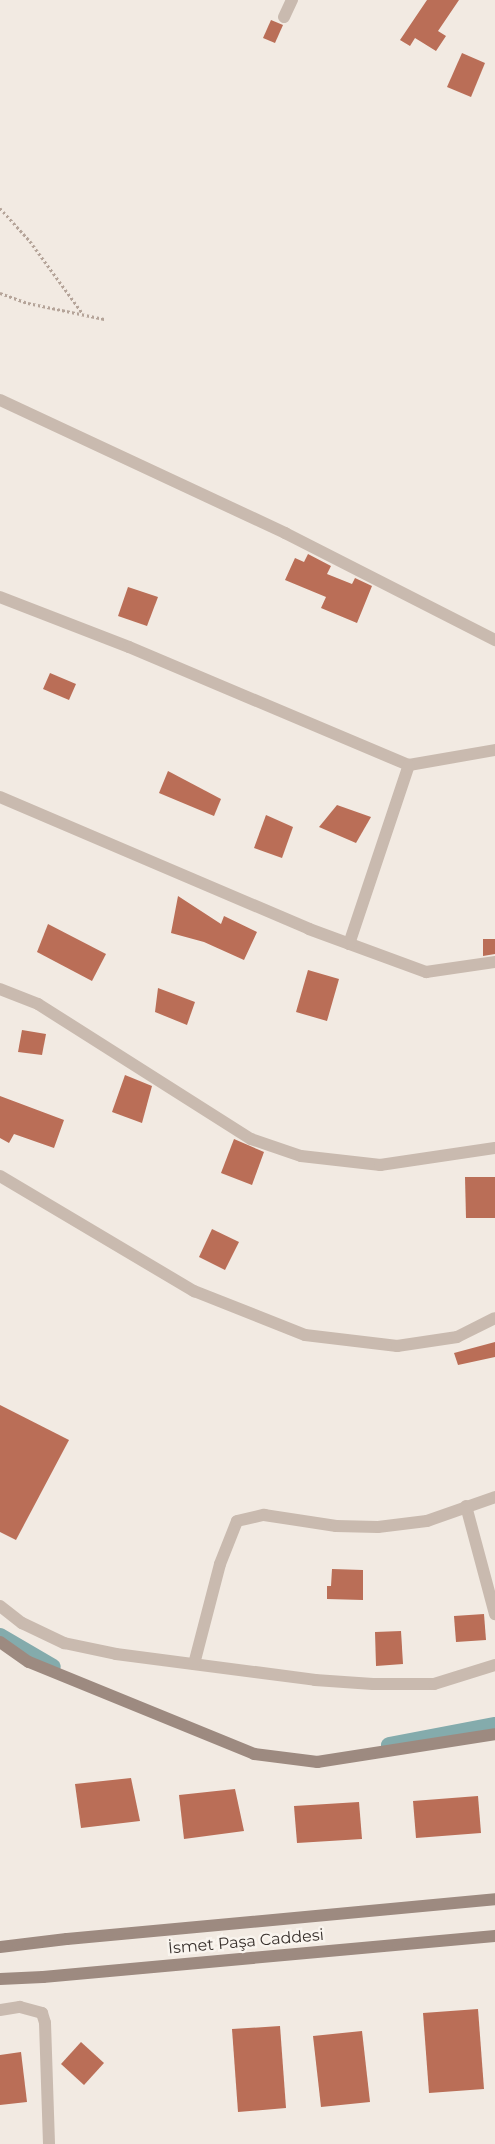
<!DOCTYPE html>
<meta charset="utf-8">
<style>
body{margin:0}
#map{position:relative;width:495px;height:2144px;overflow:hidden;background:#f2eae2;font-family:Montserrat,sans-serif}
div>[style]{position:absolute}
.canal>*{height:16px;margin:-8px;padding:0 8px;transform-origin:8px;border-radius:8px;background:#84abac}
.building>*{inset:0;background:#ba6e57}
.path>*{height:2.5px;margin-top:-1.25px;transform-origin:0;background:repeating-linear-gradient(90deg,#b5a499 0 2.5px,transparent 0 5px)}
.street>*{height:12px;margin:-6px;padding:0 6px;transform-origin:6px;border-radius:6px;background:#c9baaf}
.secondary>*{height:12px;margin:-6px;padding:0 6px;transform-origin:6px;border-radius:6px;background:#9d8a80}
span{translate:-50% -50%;white-space:nowrap;text-align:center;line-height:1.15;-webkit-text-stroke:5px #f9f4ee;paint-order:stroke}
.street-label{font-size:16px;color:#38302c}
</style>
<div id="map">
<div class="canal">
<i style="left:0;top:1636px;width:61px;rotate:30.3deg"></i>
<i style="left:389px;top:1745px;width:108px;rotate:-10.7deg"></i>
</div>
<div class="building">
<i style="clip-path:polygon(427px 0,459px 0,438px 31px,446px 36px,436px 51px,415px 38px,410px 46px,400px 40px)"></i>
<i style="clip-path:polygon(271px 20px,283px 25px,275px 43px,263px 38px)"></i>
<i style="clip-path:polygon(462px 53px,485px 63px,471px 97px,447px 87px)"></i>
<i style="clip-path:polygon(308px 554px,331px 566px,327px 574px,352px 584px,355px 578px,372px 586px,357px 623px,321px 608px,326px 597px,285px 580px,295px 558px,304px 562px)"></i>
<i style="clip-path:polygon(128px 587px,158px 597px,147px 626px,118px 616px)"></i>
<i style="clip-path:polygon(50px 673px,76px 684px,69px 700px,43px 689px)"></i>
<i style="clip-path:polygon(168px 771px,221px 799px,214px 816px,159px 793px)"></i>
<i style="clip-path:polygon(337px 805px,371px 817px,356px 843px,319px 827px)"></i>
<i style="clip-path:polygon(266px 815px,293px 827px,282px 858px,254px 848px)"></i>
<i style="clip-path:polygon(178px 896px,221px 924px,224px 916px,257px 932px,244px 960px,204px 942px,171px 933px)"></i>
<i style="clip-path:polygon(48px 924px,106px 954px,92px 981px,37px 952px)"></i>
<i style="clip-path:polygon(483px 939px,495px 939px,495px 954px,483px 956px)"></i>
<i style="clip-path:polygon(308px 970px,339px 979px,327px 1021px,296px 1012px)"></i>
<i style="clip-path:polygon(158px 988px,195px 1002px,187px 1025px,155px 1012px)"></i>
<i style="clip-path:polygon(22px 1030px,46px 1034px,42px 1055px,18px 1052px)"></i>
<i style="clip-path:polygon(125px 1075px,152px 1086px,142px 1123px,112px 1112px)"></i>
<i style="clip-path:polygon(0 1096px,64px 1120px,54px 1148px,14px 1134px,9px 1143px,0 1138px)"></i>
<i style="clip-path:polygon(234px 1139px,264px 1152px,252px 1185px,221px 1173px)"></i>
<i style="clip-path:polygon(465px 1177px,495px 1177px,495px 1218px,466px 1218px)"></i>
<i style="clip-path:polygon(212px 1229px,239px 1242px,225px 1270px,199px 1257px)"></i>
<i style="clip-path:polygon(495px 1342px,495px 1357px,458px 1365px,454px 1353px)"></i>
<i style="clip-path:polygon(0 1405px,69px 1440px,16px 1540px,0 1532px)"></i>
<i style="clip-path:polygon(332px 1569px,363px 1570px,363px 1600px,327px 1599px,327px 1586px,331px 1586px)"></i>
<i style="clip-path:polygon(484px 1614px,486px 1640px,456px 1642px,454px 1616px)"></i>
<i style="clip-path:polygon(401px 1631px,403px 1664px,376px 1666px,375px 1632px)"></i>
<i style="clip-path:polygon(131px 1778px,140px 1821px,81px 1828px,75px 1784px)"></i>
<i style="clip-path:polygon(235px 1789px,244px 1831px,184px 1839px,179px 1795px)"></i>
<i style="clip-path:polygon(478px 1796px,481px 1833px,416px 1838px,413px 1801px)"></i>
<i style="clip-path:polygon(359px 1802px,362px 1839px,297px 1843px,294px 1806px)"></i>
<i style="clip-path:polygon(478px 2009px,484px 2089px,429px 2093px,423px 2013px)"></i>
<i style="clip-path:polygon(280px 2026px,286px 2108px,238px 2112px,232px 2029px)"></i>
<i style="clip-path:polygon(362px 2031px,370px 2102px,321px 2107px,313px 2036px)"></i>
<i style="clip-path:polygon(81px 2042px,104px 2063px,84px 2085px,61px 2064px)"></i>
<i style="clip-path:polygon(21px 2052px,27px 2102px,0 2105px,0 2055px)"></i>
</div>
<div class="path">
<i style="left:0;top:208px;width:45px;rotate:47.7deg"></i>
<i style="left:30px;top:241px;width:90px;rotate:54deg"></i>
<i style="left:0;top:293px;width:30px;rotate:20deg"></i>
<i style="left:28px;top:303px;width:78px;rotate:11.9deg"></i>
</div>
<div class="street">
<i style="left:284px;top:17px;width:19px;rotate:-65deg"></i>
<i style="left:0;top:400px;width:315px;rotate:25deg"></i>
<i style="left:285px;top:533px;width:236px;rotate:27deg"></i>
<i style="left:0;top:597px;width:138px;rotate:21.2deg"></i>
<i style="left:129px;top:647px;width:304px;rotate:22.9deg"></i>
<i style="left:409px;top:765px;width:87px;rotate:-9.9deg"></i>
<i style="left:0;top:797px;width:336px;rotate:23.1deg"></i>
<i style="left:309px;top:929px;width:125px;rotate:20.2deg"></i>
<i style="left:426px;top:972px;width:70px;rotate:-8.2deg"></i>
<i style="left:349px;top:944px;width:189px;rotate:-71.5deg"></i>
<i style="left:0;top:989px;width:41px;rotate:21.5deg"></i>
<i style="left:38px;top:1004px;width:252px;rotate:32.4deg"></i>
<i style="left:251px;top:1139px;width:53px;rotate:18.8deg"></i>
<i style="left:301px;top:1156px;width:80px;rotate:6.5deg"></i>
<i style="left:380px;top:1165px;width:116px;rotate:-8.4deg"></i>
<i style="left:0;top:1176px;width:226px;rotate:30.7deg"></i>
<i style="left:194px;top:1291px;width:119px;rotate:21.6deg"></i>
<i style="left:305px;top:1335px;width:93px;rotate:6.8deg"></i>
<i style="left:397px;top:1346px;width:61px;rotate:-8.5deg"></i>
<i style="left:457px;top:1337px;width:42px;rotate:-26.6deg"></i>
<i style="left:466px;top:1506px;width:112px;rotate:75deg"></i>
<i style="left:0;top:1606px;width:28px;rotate:38deg"></i>
<i style="left:22px;top:1623px;width:47px;rotate:25.5deg"></i>
<i style="left:64px;top:1643px;width:53px;rotate:11.9deg"></i>
<i style="left:116px;top:1654px;width:201px;rotate:7.4deg"></i>
<i style="left:315px;top:1680px;width:58px;rotate:3.9deg"></i>
<i style="left:373px;top:1684px;width:61px"></i>
<i style="left:434px;top:1684px;width:64px;rotate:-17.3deg"></i>
<i style="left:194px;top:1664px;width:103px;rotate:-75.4deg"></i>
<i style="left:220px;top:1564px;width:46px;rotate:-68.4deg"></i>
<i style="left:237px;top:1521px;width:28px;rotate:-13deg"></i>
<i style="left:264px;top:1515px;width:73px;rotate:8.7deg"></i>
<i style="left:336px;top:1526px;width:42px;rotate:1.4deg"></i>
<i style="left:378px;top:1527px;width:49px;rotate:-7deg"></i>
<i style="left:427px;top:1521px;width:72px;rotate:-19.4deg"></i>
<i style="left:0;top:2010px;width:20px;rotate:-9deg"></i>
<i style="left:20px;top:2007px;width:23px;rotate:15deg"></i>
<i style="left:42px;top:2013px;width:10px;rotate:73deg"></i>
<i style="left:45px;top:2023px;width:121px;rotate:88.1deg"></i>
</div>
<div class="secondary">
<i style="left:0;top:1642px;width:35px;rotate:35deg"></i>
<i style="left:29px;top:1662px;width:243px;rotate:22.2deg"></i>
<i style="left:254px;top:1754px;width:64px;rotate:7.2deg"></i>
<i style="left:317px;top:1762px;width:180px;rotate:-8.9deg"></i>
<i style="left:0;top:1947px;width:67px;rotate:-6.8deg"></i>
<i style="left:67px;top:1939px;width:430px;rotate:-5.3deg"></i>
<i style="left:0;top:1979px;width:43px;rotate:-2.7deg"></i>
<i style="left:43px;top:1977px;width:454px;rotate:-5.2deg"></i>
</div>
<div class="street-label">
<span style="left:246px;top:1942px;rotate:-5deg">İsmet Paşa Caddesi</span>
</div>
</div>
